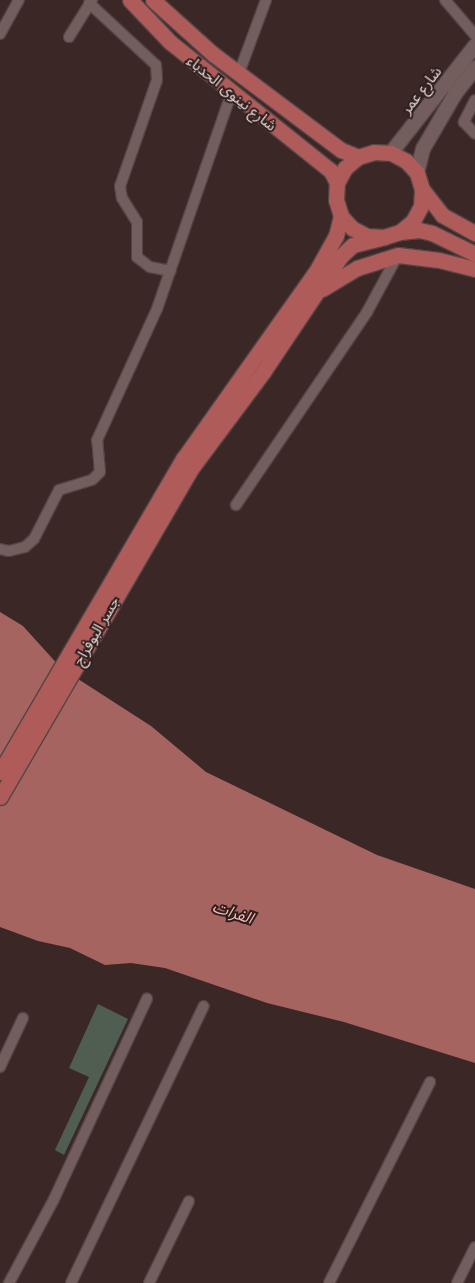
<!DOCTYPE html>
<meta charset="utf-8">
<style>
body{margin:0}
#map{position:relative;width:475px;height:1283px;overflow:hidden;background:#3a2726;font-family:"Noto Sans","Noto Sans Arabic",sans-serif}
div>[style]{position:absolute}
.water>*{inset:0;background:#a66460}
.building>*{inset:0;background:#4f5e51}
.roads{filter:drop-shadow(1px 0 #544544) drop-shadow(-1px 0 #544544) drop-shadow(0 1px #544544) drop-shadow(0 -1px #544544)}
.minor>*{height:10px;margin:-5px;padding:0 5px;transform-origin:5px;border-radius:5px;background:#745e5d}
.secondary>*{height:14px;margin:-7px;padding:0 7px;transform-origin:7px;border-radius:7px;background:#745e5d}
.primary>*{height:15px;margin:-7.5px;padding:0 7.5px;transform-origin:7.5px;border-radius:7.5px;background:#ae5b59}
span{translate:-50% -50%;white-space:nowrap;text-align:center;line-height:1.15;-webkit-text-stroke:4px #2f1e1c;paint-order:stroke}
.street-label{font-size:15px;color:#e8dbda}
.water-label{font-size:16px;color:#f7bbb7;font-style:italic}
</style>
<div id="map">
<div class="water">
<i style="clip-path:polygon(0 612px,23px 626px,61px 668px,151px 726px,206px 772px,377px 855px,475px 889px,475px 1063px,344px 1022px,267px 1003px,165px 968px,131px 963px,105px 965px,70px 948px,38px 941px,0 927px)"></i>
</div>
<div class="building">
<i style="clip-path:polygon(98px 1004px,128px 1019px,64px 1155px,55px 1150px,89px 1077px,69px 1068px)"></i>
</div>
<div class="roads">
<div class="minor">
<i style="left:445px;top:0;width:46px;rotate:49.4deg"></i>
<i style="left:89px;top:3px;width:91px;rotate:42.8deg"></i>
<i style="left:156px;top:65px;width:15px;rotate:86deg"></i>
<i style="left:157px;top:80px;width:112px;rotate:109.2deg"></i>
<i style="left:120px;top:186px;width:12px;rotate:81deg"></i>
<i style="left:122px;top:198px;width:28px;rotate:58deg"></i>
<i style="left:137px;top:222px;width:35px;rotate:90deg"></i>
<i style="left:137px;top:257px;width:16px;rotate:38deg"></i>
<i style="left:150px;top:267px;width:21px;rotate:11deg"></i>
<i style="left:0;top:34px;width:39px;rotate:-61deg"></i>
<i style="left:69px;top:37px;width:44px;rotate:-58.1deg"></i>
<i style="left:239px;top:73px;width:78px;rotate:-69.7deg"></i>
<i style="left:475px;top:100px;width:25px;rotate:117deg"></i>
<i style="left:464px;top:122px;width:16px;rotate:47deg"></i>
<i style="left:236px;top:505px;width:233px;rotate:-55.8deg"></i>
<i style="left:367px;top:312px;width:65px;rotate:-61.5deg"></i>
<i style="left:0;top:549px;width:9px;rotate:13deg"></i>
<i style="left:9px;top:551px;width:16px;rotate:-14deg"></i>
<i style="left:25px;top:547px;width:12px;rotate:-42deg"></i>
<i style="left:34px;top:539px;width:55px;rotate:-63deg"></i>
<i style="left:59px;top:490px;width:34px;rotate:-17deg"></i>
<i style="left:92px;top:480px;width:11px;rotate:-45deg"></i>
<i style="left:100px;top:472px;width:32px;rotate:-95deg"></i>
<i style="left:97px;top:440px;width:144px;rotate:-65.4deg"></i>
<i style="left:157px;top:309px;width:227px;rotate:-71deg"></i>
<i style="left:0;top:1067px;width:54px;rotate:-64.9deg"></i>
<i style="left:9px;top:1283px;width:95px;rotate:-61.8deg"></i>
<i style="left:54px;top:1199px;width:221px;rotate:-65.1deg"></i>
<i style="left:71px;top:1283px;width:307px;rotate:-64.4deg"></i>
<i style="left:149px;top:1283px;width:91px;rotate:-64deg"></i>
<i style="left:329px;top:1283px;width:225px;rotate:-63.3deg"></i>
<i style="left:457px;top:1283px;width:40px;rotate:-63.4deg"></i>
</div>
<div class="secondary">
<i style="left:391px;top:153px;width:136px;rotate:-51.9deg"></i>
<i style="left:417px;top:173px;width:25px;rotate:-76deg"></i>
<i style="left:423px;top:149px;width:64px;rotate:-59.8deg"></i>
<i style="left:455px;top:94px;width:33px;rotate:-52deg"></i>
</div>
<div class="primary">
<i style="left:130px;top:0;width:58px;rotate:46.4deg"></i>
<i style="left:170px;top:42px;width:206px;rotate:38.7deg"></i>
<i style="left:331px;top:171px;width:13px;rotate:63deg"></i>
<i style="left:153px;top:0;width:81px;rotate:42deg"></i>
<i style="left:213px;top:54px;width:160px;rotate:36.9deg"></i>
<i style="left:341px;top:150px;width:18px;rotate:22deg"></i>
<i style="left:422px;top:189px;width:17px;rotate:93deg"></i>
<i style="left:421px;top:206px;width:17px;rotate:118deg"></i>
<i style="left:413px;top:221px;width:17px;rotate:140deg"></i>
<i style="left:400px;top:232px;width:17px;rotate:163deg"></i>
<i style="left:384px;top:237px;width:17px;rotate:-177deg"></i>
<i style="left:367px;top:236px;width:17px;rotate:-152deg"></i>
<i style="left:352px;top:228px;width:16px;rotate:-133deg"></i>
<i style="left:341px;top:216px;width:17px;rotate:-107deg"></i>
<i style="left:336px;top:200px;width:17px;rotate:-87deg"></i>
<i style="left:337px;top:183px;width:17px;rotate:-62deg"></i>
<i style="left:345px;top:168px;width:17px;rotate:-40deg"></i>
<i style="left:358px;top:157px;width:17px;rotate:-17deg"></i>
<i style="left:374px;top:152px;width:17px;rotate:3deg"></i>
<i style="left:391px;top:153px;width:17px;rotate:28deg"></i>
<i style="left:406px;top:161px;width:16px;rotate:47deg"></i>
<i style="left:417px;top:173px;width:17px;rotate:73deg"></i>
<i style="left:422px;top:189px;width:33px;rotate:52deg"></i>
<i style="left:442px;top:215px;width:38px;rotate:29deg"></i>
<i style="left:400px;top:232px;width:19px;rotate:-6deg"></i>
<i style="left:419px;top:230px;width:13px;rotate:13deg"></i>
<i style="left:432px;top:233px;width:48px;rotate:26deg"></i>
<i style="left:322px;top:289px;width:41px;rotate:-31deg"></i>
<i style="left:357px;top:268px;width:43px;rotate:-17.6deg"></i>
<i style="left:398px;top:255px;width:41px;rotate:7deg"></i>
<i style="left:439px;top:260px;width:37px;rotate:14deg"></i>
<i style="left:0;top:772px;width:363px;rotate:-59.7deg"></i>
<i style="left:183px;top:459px;width:234px;rotate:-54.7deg"></i>
<i style="left:318px;top:268px;width:37px;rotate:-61deg"></i>
<i style="left:336px;top:236px;width:21px;rotate:-76deg"></i>
<i style="left:0;top:797px;width:383px;rotate:-59.8deg"></i>
<i style="left:193px;top:466px;width:117px;rotate:-53.3deg"></i>
<i style="left:263px;top:372px;width:140px;rotate:-56.1deg"></i>
<i style="left:341px;top:256px;width:16px;rotate:-43deg"></i>
<i style="left:353px;top:245px;width:32px;rotate:-14deg"></i>
</div>
</div>
<div class="street-label">
<span style="left:421px;top:90px;rotate:-52deg">شارع عمر</span>
<span style="left:232px;top:93px;rotate:39deg">شارع نينوى الحدباء</span>
<span style="left:96px;top:631px;rotate:-60deg">جسر البوفراج</span>
</div>
<div class="water-label">
<span style="left:233px;top:912px;rotate:18deg">الفرات</span>
</div>
</div>
